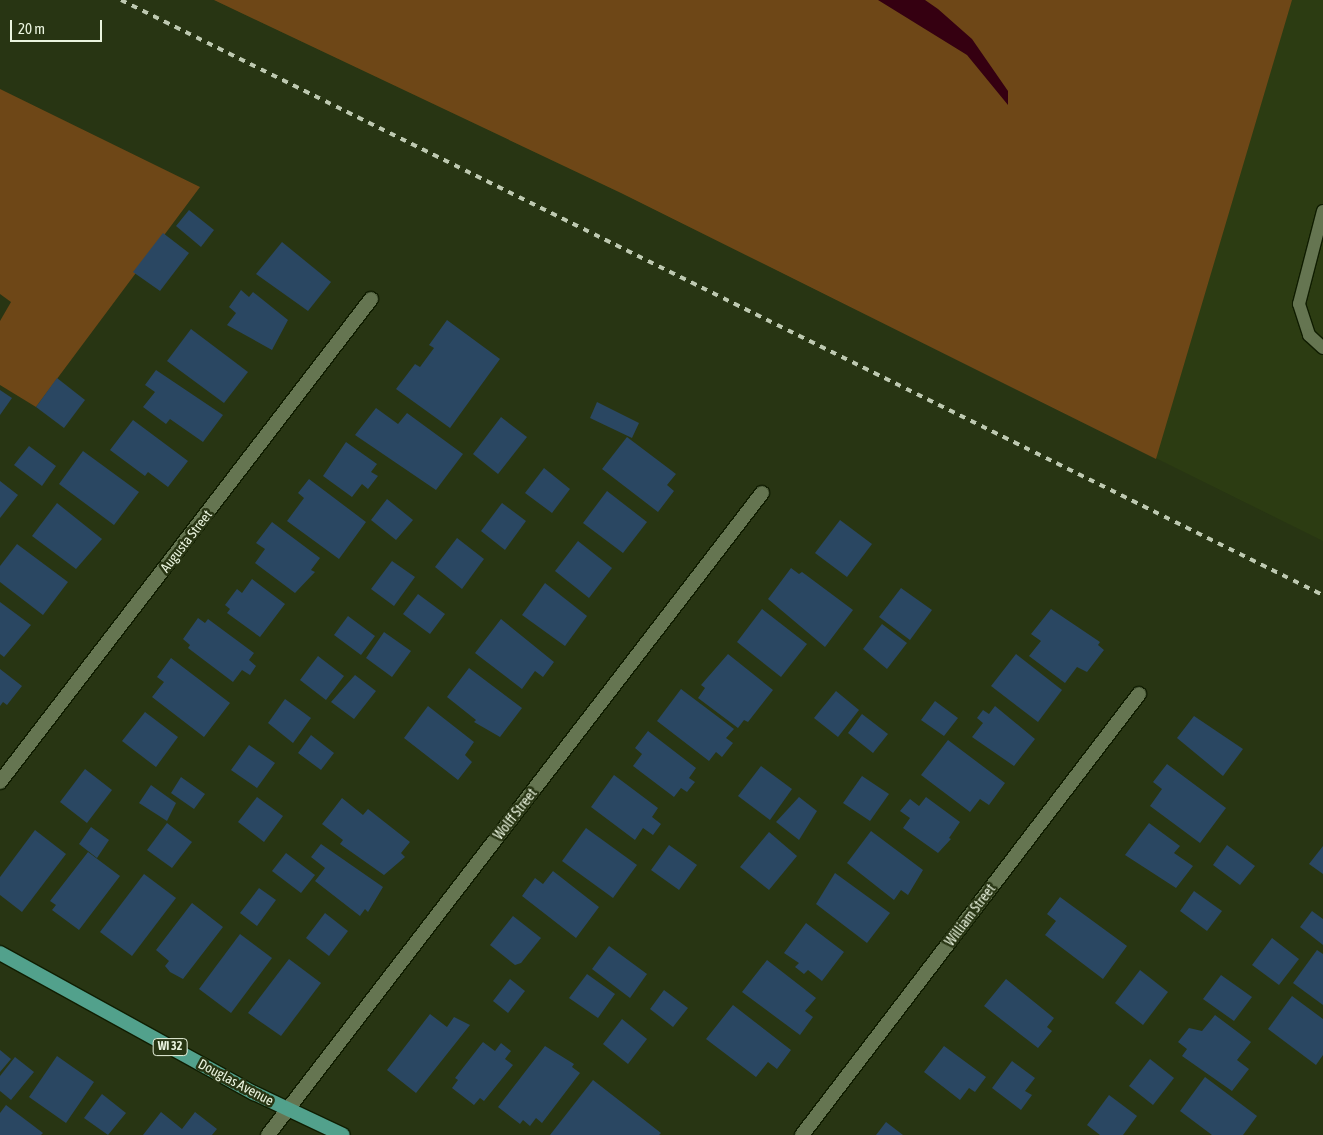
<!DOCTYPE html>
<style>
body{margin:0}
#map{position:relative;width:1323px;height:1135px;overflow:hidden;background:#283513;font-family:"Asap Condensed",sans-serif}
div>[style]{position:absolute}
.built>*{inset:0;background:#2c3c12}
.green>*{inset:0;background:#6e4717}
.water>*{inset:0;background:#350011}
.building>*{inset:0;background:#2a4762}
.roads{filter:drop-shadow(1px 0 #101d00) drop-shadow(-1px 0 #101d00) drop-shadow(0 1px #101d00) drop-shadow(0 -1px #101d00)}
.service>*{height:12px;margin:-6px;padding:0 6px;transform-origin:6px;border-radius:6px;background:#657551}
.minor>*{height:14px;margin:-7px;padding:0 7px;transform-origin:7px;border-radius:7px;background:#657551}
.primary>*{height:14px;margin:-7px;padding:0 7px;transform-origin:7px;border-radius:7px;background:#52a18c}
.rail>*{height:4px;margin-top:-2px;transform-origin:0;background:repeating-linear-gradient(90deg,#bec9b1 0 6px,transparent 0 12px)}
span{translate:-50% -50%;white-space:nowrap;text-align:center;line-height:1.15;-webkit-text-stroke:5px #283513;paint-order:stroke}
.shield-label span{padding:1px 4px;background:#283513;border:1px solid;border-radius:4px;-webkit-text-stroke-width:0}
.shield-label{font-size:12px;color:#eaf4df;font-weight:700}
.street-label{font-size:14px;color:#eaf4df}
.scale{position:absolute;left:10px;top:20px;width:92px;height:22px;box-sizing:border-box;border:2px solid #eaf4df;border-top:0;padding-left:6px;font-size:15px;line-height:18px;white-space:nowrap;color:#eaf4df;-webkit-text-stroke:4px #283513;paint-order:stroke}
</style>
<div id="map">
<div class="built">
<i style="clip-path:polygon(214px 0,1323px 0,1323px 541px,621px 193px)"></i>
</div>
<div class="green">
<i style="clip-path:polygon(214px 0,1292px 0,1156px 459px,621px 193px)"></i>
<i style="clip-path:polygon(0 89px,200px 187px,36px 407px,0 385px,0 321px,11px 302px,0 294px)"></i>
</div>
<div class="water">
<i style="clip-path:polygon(878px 0,925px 0,938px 9px,972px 39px,1008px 91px,1008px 105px,967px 55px)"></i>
</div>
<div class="building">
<i style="clip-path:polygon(189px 210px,214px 230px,201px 247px,176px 226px)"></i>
<i style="clip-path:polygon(163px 233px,189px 253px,160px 291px,133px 272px)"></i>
<i style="clip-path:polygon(282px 242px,331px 282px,308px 311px,256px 274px)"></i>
<i style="clip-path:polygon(241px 290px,249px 297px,253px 292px,288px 320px,272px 350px,227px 325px,236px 313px,229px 307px)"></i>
<i style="clip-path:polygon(447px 320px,500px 359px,450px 428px,396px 389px,415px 364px,420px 367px,434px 348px,429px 345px)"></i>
<i style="clip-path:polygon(191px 329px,248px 372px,224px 403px,167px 361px)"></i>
<i style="clip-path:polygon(156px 370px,223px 415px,203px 442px,170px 419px,166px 424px,143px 407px,155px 392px,145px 385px)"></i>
<i style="clip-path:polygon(57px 378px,85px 400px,64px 428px,36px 407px)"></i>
<i style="clip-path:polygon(0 390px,12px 398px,0 415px)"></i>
<i style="clip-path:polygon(597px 402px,639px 423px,632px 438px,590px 418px)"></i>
<i style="clip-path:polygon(376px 408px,398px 424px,407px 413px,463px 454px,436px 490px,355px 435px)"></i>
<i style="clip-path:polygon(501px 417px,527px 437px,498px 474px,473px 454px)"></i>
<i style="clip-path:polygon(133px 420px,188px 461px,168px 487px,148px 472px,145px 476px,110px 450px)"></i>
<i style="clip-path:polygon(627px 437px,676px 474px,667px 485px,674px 491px,658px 512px,602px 469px)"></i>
<i style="clip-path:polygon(346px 442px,377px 464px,371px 472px,378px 476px,368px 489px,362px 484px,352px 497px,323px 476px)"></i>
<i style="clip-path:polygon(29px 446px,56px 466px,42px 486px,14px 465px)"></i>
<i style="clip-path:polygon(83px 451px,139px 492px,114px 525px,59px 484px)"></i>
<i style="clip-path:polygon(544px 468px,570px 489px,552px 513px,525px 493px)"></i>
<i style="clip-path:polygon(309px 479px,366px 522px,339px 559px,287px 521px,304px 498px,298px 493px)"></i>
<i style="clip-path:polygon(0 481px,18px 495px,0 518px)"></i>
<i style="clip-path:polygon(607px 491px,647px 522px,623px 553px,583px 523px)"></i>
<i style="clip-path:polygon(387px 499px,413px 520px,396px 540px,371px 520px)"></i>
<i style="clip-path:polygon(57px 503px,102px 539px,76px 569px,32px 536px)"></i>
<i style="clip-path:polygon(502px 503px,526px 521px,505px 550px,481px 531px)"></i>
<i style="clip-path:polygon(840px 520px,872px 544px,847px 577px,815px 553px)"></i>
<i style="clip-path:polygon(272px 522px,320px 558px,311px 570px,315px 572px,295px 593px,255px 563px,265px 549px,256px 543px)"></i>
<i style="clip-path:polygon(457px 538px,484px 559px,462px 589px,435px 567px)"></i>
<i style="clip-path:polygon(578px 541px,612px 568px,589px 598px,555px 571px)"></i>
<i style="clip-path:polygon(17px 544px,68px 582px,43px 615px,0 582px,0 566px)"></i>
<i style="clip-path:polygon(392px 561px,415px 577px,394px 606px,371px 589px)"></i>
<i style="clip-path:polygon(791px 568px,799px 574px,802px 572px,853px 610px,825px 647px,768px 599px)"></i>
<i style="clip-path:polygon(252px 579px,285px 604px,260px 637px,227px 613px,230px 609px,225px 605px,237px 589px,242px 593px)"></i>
<i style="clip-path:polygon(545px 583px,587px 616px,565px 646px,522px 615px)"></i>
<i style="clip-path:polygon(901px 588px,932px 610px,910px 640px,879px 617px)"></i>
<i style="clip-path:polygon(418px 594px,445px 614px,430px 634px,403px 614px)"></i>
<i style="clip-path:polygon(0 602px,31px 625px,4px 657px,0 654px)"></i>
<i style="clip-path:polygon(762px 609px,807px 644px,781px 677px,737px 642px)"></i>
<i style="clip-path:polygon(1051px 609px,1100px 642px,1098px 645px,1104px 650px,1087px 672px,1077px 667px,1065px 683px,1029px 656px,1041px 641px,1031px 634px)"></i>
<i style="clip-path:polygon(348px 616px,375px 636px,361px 655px,334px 635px)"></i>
<i style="clip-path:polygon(198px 618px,205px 623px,208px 619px,254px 653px,249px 660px,256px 666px,250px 675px,242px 670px,233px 682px,188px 648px,190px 645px,183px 639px)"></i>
<i style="clip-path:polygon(501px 619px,554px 662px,543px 677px,535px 671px,522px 689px,475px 653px)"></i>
<i style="clip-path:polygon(882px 624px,907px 643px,887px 669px,863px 649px)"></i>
<i style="clip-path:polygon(384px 632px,411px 651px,392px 677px,366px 658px)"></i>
<i style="clip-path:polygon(728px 654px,773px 690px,748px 722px,744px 720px,738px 728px,698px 698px,705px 688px,701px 685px)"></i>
<i style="clip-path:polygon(1016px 654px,1062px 690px,1038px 722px,991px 686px)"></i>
<i style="clip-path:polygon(318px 656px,344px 676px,326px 700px,300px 680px)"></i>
<i style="clip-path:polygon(171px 658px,230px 703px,204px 737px,152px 697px,164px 682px,157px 677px)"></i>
<i style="clip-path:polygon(469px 668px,522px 708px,500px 737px,474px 722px,476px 720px,447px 697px)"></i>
<i style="clip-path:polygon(0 669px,22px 686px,7px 705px,3px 702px,0 706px)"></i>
<i style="clip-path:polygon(355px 675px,376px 691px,354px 719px,331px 702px)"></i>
<i style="clip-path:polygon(681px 689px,734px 729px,726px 738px,733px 743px,722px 757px,716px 752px,709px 761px,657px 721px)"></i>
<i style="clip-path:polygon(836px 691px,859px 710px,838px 737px,814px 718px)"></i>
<i style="clip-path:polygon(285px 699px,311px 718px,293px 743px,268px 723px)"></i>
<i style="clip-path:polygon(935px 701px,958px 718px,944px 736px,921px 720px)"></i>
<i style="clip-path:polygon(428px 706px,474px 742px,465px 755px,472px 762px,458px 780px,404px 738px)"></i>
<i style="clip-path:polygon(995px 706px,1035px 739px,1014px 766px,972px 737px,983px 723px,977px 718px,983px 710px,989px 714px)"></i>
<i style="clip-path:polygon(145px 712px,178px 737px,156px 767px,122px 741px)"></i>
<i style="clip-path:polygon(862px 714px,888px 734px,873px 753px,848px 733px)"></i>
<i style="clip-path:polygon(1194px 716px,1243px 749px,1223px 776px,1177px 738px)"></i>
<i style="clip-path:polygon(648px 731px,696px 768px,689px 778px,695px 782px,687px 792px,681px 788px,674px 797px,633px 766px,642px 754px,635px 748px)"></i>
<i style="clip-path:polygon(311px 735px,334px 753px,321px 770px,298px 753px)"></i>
<i style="clip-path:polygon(948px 740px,1005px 783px,989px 805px,980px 799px,970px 812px,921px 775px)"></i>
<i style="clip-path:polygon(249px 745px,275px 763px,257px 788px,231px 770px)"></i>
<i style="clip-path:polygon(1167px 764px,1226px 808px,1200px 843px,1150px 806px,1162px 789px,1153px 782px)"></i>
<i style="clip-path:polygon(761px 766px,792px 789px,770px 820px,738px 796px)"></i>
<i style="clip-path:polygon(85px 769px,112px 790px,87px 823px,60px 802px)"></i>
<i style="clip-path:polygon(614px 775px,658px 808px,652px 817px,661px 824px,653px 835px,643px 828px,635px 840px,591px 807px)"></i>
<i style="clip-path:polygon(862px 776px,889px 794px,870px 821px,843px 803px)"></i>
<i style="clip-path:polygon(181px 777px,205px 794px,194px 809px,171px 793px)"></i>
<i style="clip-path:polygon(151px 785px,176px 803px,167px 821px,139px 803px)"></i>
<i style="clip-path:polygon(257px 797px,283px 816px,264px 842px,238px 822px)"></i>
<i style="clip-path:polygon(799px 797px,817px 811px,799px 840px,776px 822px)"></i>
<i style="clip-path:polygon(926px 797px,960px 822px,949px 838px,951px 839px,938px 853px,903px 828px,910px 818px,900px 811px,910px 799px,919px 806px)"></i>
<i style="clip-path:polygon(342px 798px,363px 815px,368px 809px,410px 842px,401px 853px,405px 857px,384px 875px,340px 844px,343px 840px,322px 824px)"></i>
<i style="clip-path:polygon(167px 823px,192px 842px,172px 868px,147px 850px)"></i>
<i style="clip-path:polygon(1149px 823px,1180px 846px,1174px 853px,1193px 866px,1176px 888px,1125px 855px)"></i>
<i style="clip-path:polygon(91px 827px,109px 840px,97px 858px,79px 844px)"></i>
<i style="clip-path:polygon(586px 828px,637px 865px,613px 898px,562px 861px)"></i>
<i style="clip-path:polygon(35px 830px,66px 854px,22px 912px,0 895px,0 877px)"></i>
<i style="clip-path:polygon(871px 831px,923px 870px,908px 895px,901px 890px,894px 900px,847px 863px)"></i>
<i style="clip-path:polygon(769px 832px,797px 856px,769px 890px,740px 867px)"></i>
<i style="clip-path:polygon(321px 844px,383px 887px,368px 912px,365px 909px,360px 916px,315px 881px,325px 868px,311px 857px)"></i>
<i style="clip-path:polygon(669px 845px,697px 865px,679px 890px,651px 870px)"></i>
<i style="clip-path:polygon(1227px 845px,1255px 866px,1240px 885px,1213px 865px)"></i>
<i style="clip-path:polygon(1323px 846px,1323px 874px,1309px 864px)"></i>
<i style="clip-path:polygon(88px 852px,120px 876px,79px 930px,52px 910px,56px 905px,50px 901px)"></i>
<i style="clip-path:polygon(286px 853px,315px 875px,301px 893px,272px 871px)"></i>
<i style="clip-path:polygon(553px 871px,599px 907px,576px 938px,522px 896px,535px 878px,543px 884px)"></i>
<i style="clip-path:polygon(835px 873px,890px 913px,867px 943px,816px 904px)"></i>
<i style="clip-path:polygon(144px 874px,176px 898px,132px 956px,100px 932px)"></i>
<i style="clip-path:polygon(259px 888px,276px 900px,257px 926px,240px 913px)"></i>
<i style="clip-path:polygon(1194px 891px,1222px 911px,1207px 931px,1180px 911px)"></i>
<i style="clip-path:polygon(1060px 897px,1127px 946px,1103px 979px,1045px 935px,1056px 921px,1047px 914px)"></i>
<i style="clip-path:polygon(192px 903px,223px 927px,183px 979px,170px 972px,165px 966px,169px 961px,156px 950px)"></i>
<i style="clip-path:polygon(1312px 911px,1323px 919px,1323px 945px,1300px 927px)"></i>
<i style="clip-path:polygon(325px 913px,348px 931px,329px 956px,306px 938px)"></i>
<i style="clip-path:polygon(513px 916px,541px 938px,521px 963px,515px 965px,490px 945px)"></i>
<i style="clip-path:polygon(806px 923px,844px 952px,822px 981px,808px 970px,804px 974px,795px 967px,799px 963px,784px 953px)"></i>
<i style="clip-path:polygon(240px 934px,272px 958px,231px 1013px,199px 989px)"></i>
<i style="clip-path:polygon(1272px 938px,1299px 959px,1279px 985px,1252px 965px)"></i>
<i style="clip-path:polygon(609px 946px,647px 974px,630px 998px,592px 969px)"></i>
<i style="clip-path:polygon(1317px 950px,1323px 954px,1323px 1005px,1293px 983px)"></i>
<i style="clip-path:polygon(289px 959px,321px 983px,281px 1036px,248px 1013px)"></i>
<i style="clip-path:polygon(767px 960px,816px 998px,805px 1011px,813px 1017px,800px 1035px,742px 992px)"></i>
<i style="clip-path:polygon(1140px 970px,1168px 992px,1143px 1025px,1115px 1003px)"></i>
<i style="clip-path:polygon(587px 974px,615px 994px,598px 1018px,569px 998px)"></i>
<i style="clip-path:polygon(1221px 975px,1252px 997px,1234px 1021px,1203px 999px)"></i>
<i style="clip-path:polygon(510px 979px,525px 991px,508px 1013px,493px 1001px)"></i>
<i style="clip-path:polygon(1006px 979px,1054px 1018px,1047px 1027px,1052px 1031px,1038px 1048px,984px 1006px)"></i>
<i style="clip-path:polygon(664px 990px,688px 1008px,673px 1027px,650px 1009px)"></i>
<i style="clip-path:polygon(1292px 996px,1323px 1019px,1323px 1055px,1316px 1065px,1268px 1029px)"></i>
<i style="clip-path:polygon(733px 1005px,791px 1050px,777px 1069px,768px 1062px,756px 1077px,706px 1039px)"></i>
<i style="clip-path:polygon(430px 1014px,447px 1027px,454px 1017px,470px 1025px,416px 1093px,387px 1070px)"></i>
<i style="clip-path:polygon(1215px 1015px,1251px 1042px,1237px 1060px,1249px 1069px,1232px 1091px,1182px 1056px,1187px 1049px,1178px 1042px,1189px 1028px,1202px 1031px)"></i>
<i style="clip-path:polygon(622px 1019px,647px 1039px,628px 1064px,603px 1044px)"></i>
<i style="clip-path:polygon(483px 1042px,495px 1051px,501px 1043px,511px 1051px,505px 1059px,513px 1065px,484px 1101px,480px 1098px,474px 1105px,452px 1088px,458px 1080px,455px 1078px)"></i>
<i style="clip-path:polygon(545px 1046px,574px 1064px,572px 1067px,580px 1073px,542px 1123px,536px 1118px,530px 1126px,523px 1120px,520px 1124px,498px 1107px)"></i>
<i style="clip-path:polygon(944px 1046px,986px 1077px,975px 1092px,969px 1088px,960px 1100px,924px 1072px)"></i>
<i style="clip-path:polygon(0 1050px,11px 1059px,0 1072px)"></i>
<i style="clip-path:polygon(57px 1056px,94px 1082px,66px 1123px,29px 1097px)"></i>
<i style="clip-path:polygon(15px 1057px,34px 1072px,11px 1100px,0 1091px,0 1076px)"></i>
<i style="clip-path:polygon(1150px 1059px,1174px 1078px,1153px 1105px,1129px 1086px)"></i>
<i style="clip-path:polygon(1012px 1061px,1035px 1078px,1025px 1091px,1032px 1095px,1021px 1110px,992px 1088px)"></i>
<i style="clip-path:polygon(1205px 1077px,1257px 1116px,1243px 1135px,1212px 1135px,1180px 1111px)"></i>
<i style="clip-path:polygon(593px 1080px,661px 1133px,659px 1135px,550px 1135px)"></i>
<i style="clip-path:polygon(102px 1094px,126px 1113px,108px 1135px,84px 1118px)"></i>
<i style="clip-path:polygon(1109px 1095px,1137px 1116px,1123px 1135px,1100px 1135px,1087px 1125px)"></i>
<i style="clip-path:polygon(6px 1105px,43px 1133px,41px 1135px,0 1135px,0 1113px)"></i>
<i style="clip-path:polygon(161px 1112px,182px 1129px,195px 1112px,217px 1129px,212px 1135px,143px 1135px)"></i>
<i style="clip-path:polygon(886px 1122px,903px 1135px,876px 1135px)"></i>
</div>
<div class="roads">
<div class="service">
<i style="left:1323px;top:211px;width:96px;rotate:104.5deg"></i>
<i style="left:1299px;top:304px;width:33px;rotate:72deg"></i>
<i style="left:1309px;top:335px;width:19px;rotate:43deg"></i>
</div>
<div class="minor">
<i style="left:0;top:782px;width:609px;rotate:-52.47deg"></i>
<i style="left:268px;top:1135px;width:810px;rotate:-52.42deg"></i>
<i style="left:802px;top:1135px;width:555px;rotate:-52.61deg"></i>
</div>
<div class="primary">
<i style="left:0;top:953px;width:290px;rotate:28.9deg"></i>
<i style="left:254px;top:1093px;width:98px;rotate:25.3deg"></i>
</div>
</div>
<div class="rail">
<i style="left:121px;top:0;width:1341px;rotate:26.34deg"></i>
</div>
<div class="shield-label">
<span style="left:170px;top:1047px">WI 32</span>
</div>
<div class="street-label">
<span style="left:186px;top:541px;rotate:-52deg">Augusta Street</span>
<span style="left:515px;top:814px;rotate:-52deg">Wolff Street</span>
<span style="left:970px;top:915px;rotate:-53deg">William Street</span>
<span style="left:236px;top:1082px;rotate:28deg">Douglas Avenue</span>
</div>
<div class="scale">20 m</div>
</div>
